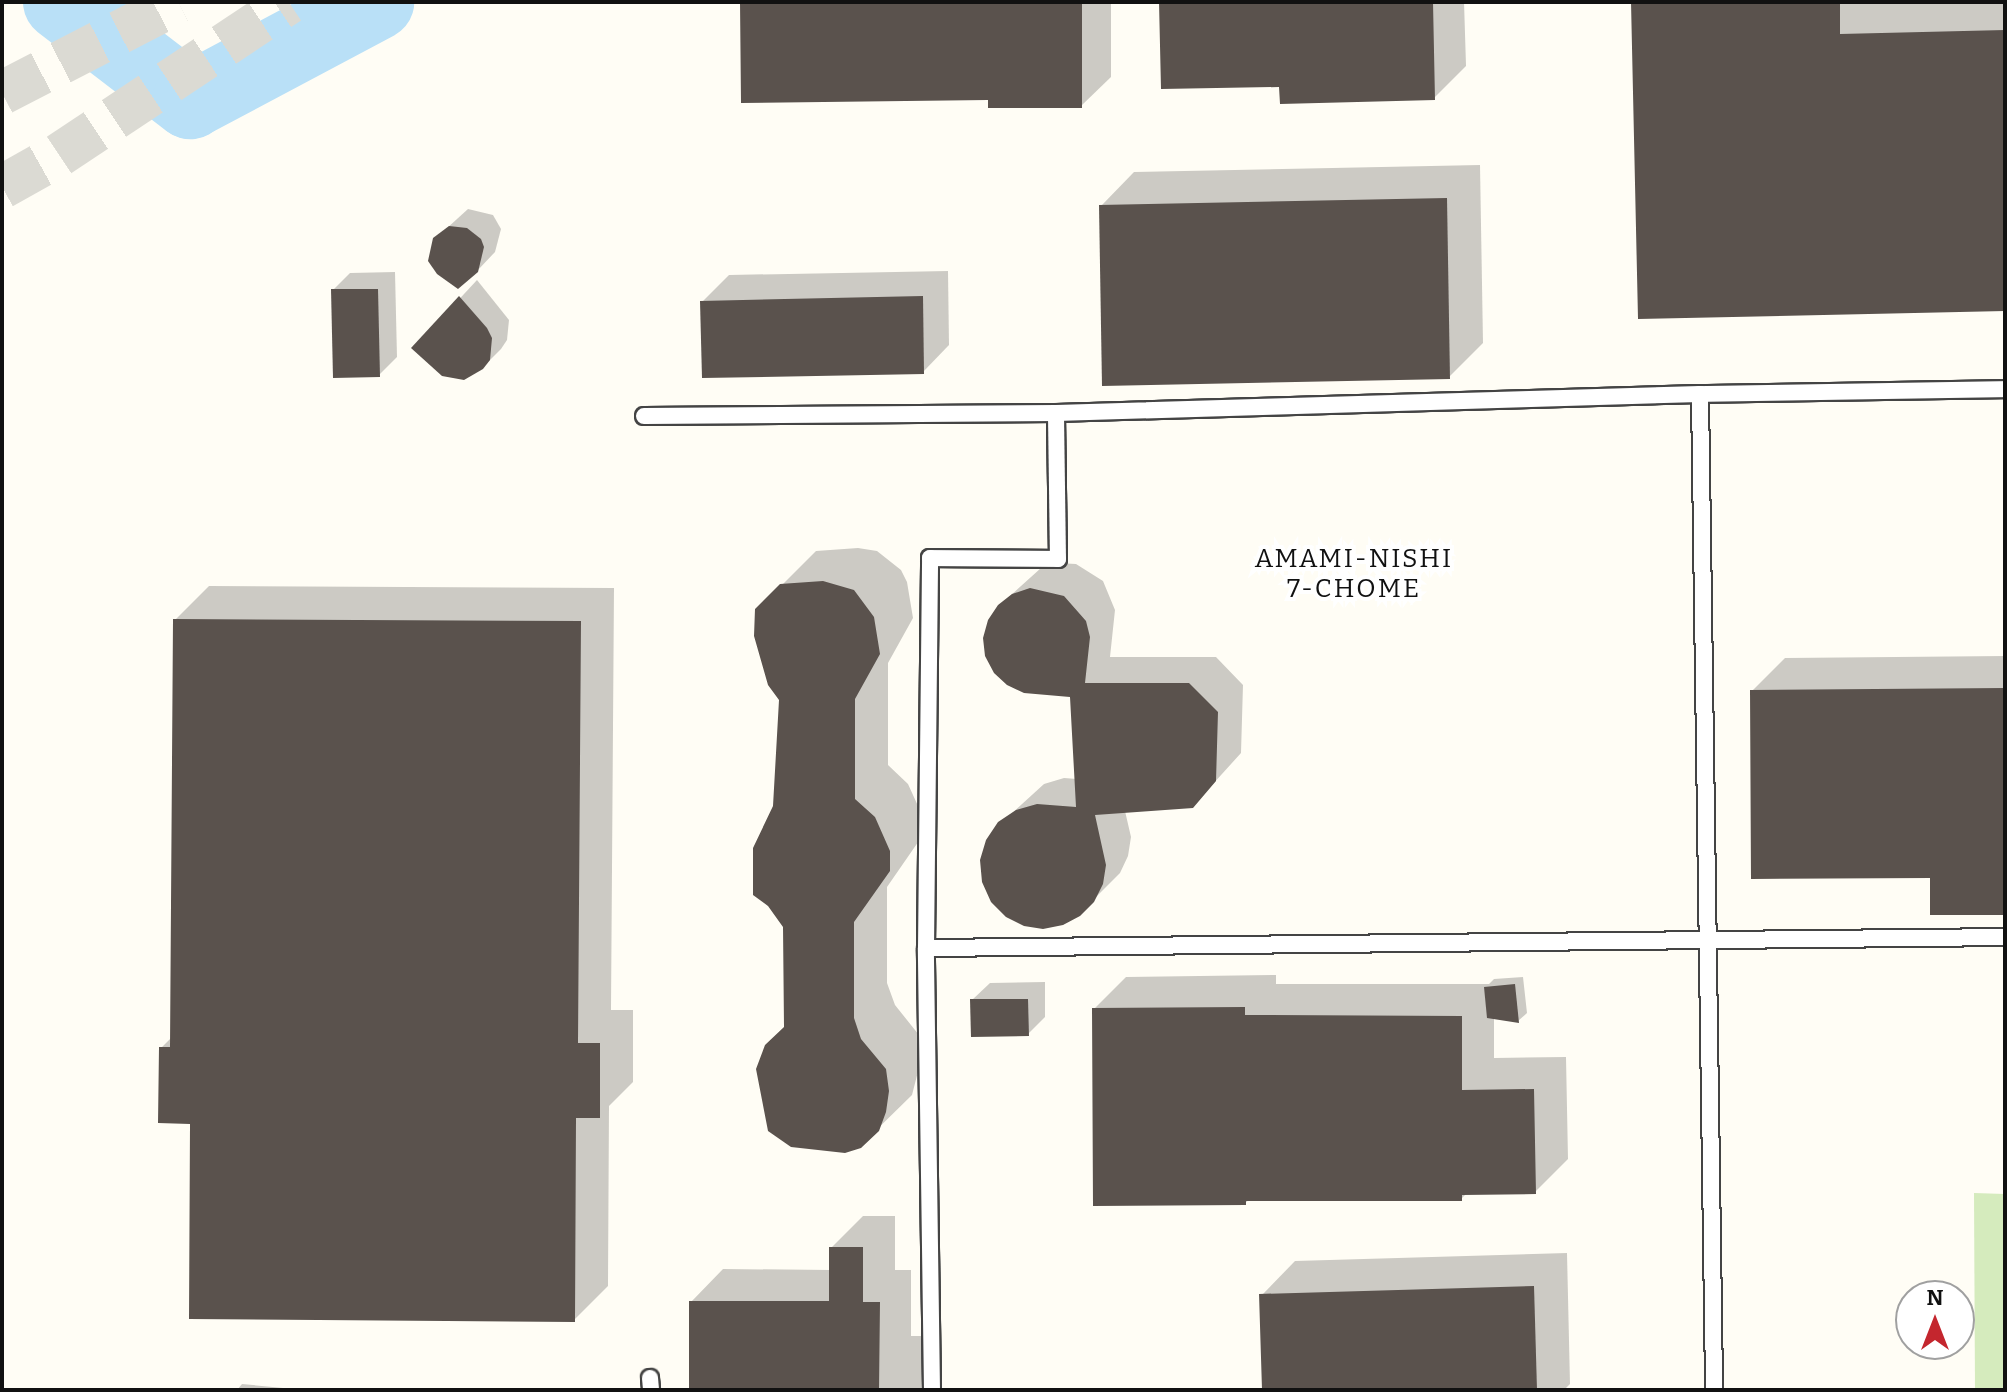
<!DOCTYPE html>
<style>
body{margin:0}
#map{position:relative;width:2007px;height:1392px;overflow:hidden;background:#fffdf5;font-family:Bitter,serif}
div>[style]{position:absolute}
.green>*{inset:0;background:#d5ebbd}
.shadow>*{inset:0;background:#0003}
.river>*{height:76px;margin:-38px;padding:0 38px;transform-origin:38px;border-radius:38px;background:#b9e0f7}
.building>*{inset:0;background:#5a524d}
.motorway-tunnel>*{height:44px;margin-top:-22px;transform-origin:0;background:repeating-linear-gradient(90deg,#dbdad3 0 44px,transparent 0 66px)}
.roads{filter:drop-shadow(2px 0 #444) drop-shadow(-2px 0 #444) drop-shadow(0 2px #444) drop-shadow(0 -2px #444)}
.service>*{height:16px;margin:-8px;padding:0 8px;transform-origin:8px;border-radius:8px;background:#fff}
span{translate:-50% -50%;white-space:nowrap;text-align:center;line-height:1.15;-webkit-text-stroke:8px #fff;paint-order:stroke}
.neighbourhood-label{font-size:26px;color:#111;letter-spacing:2px}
.frame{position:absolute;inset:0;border:4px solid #111;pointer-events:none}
.north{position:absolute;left:1895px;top:1280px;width:80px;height:80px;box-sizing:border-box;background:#fff;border:2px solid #a0a0a0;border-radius:50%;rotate:0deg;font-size:22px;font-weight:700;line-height:32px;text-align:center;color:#111}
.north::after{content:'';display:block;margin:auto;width:28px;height:36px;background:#c4262e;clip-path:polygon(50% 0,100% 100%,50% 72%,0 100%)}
</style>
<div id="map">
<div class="green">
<i style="clip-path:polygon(1974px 1193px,2005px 1194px,2005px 1390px,1975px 1390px)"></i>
</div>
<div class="shadow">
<i style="clip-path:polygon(742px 2px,1111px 2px,1111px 77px,1081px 106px,990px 98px)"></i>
<i style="clip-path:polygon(1161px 2px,1464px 2px,1466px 66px,1434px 98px,1281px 85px)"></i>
<i style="clip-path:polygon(1633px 2px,2005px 2px,2005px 309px)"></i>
<i style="clip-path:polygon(1480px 165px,1483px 343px,1449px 377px,1101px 206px,1134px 172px)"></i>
<i style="clip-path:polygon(468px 209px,493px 215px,501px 229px,495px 252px,477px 271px,435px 239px)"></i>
<i style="clip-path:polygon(948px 271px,949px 345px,923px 372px,703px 301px,729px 275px)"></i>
<i style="clip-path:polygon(395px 272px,397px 357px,379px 375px,333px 290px,350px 273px)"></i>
<i style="clip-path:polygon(477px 280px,509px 320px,507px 340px,501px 349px,482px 368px,414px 348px)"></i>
<i style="clip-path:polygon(858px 548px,877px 551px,901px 570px,907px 582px,913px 618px,888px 663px,888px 765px,908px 784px,923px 817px,923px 835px,887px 887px,887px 983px,895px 1005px,919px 1035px,922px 1056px,912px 1095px,860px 1146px,786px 1027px,785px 927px,775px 807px,781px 699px,757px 610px,816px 551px)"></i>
<i style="clip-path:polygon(1058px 563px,1076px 564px,1103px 581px,1115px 610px,1110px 657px,1216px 657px,1243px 685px,1241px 753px,1193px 806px,1125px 811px,1131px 837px,1128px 856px,1120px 873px,1079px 914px,1000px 824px,1044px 784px,1064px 778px,1077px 779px,1071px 695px,999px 606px,1041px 568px)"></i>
<i style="clip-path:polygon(209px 586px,614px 588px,611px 1010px,633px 1010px,633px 1082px,609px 1106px,608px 1286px,574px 1320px,192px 1122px,161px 1048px,172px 1037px,175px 620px)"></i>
<i style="clip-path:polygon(2005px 656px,2005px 913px,1932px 876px,1752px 691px,1785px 658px)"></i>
<i style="clip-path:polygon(1276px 975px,1276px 984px,1489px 984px,1494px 979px,1523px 977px,1527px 1013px,1518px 1021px,1494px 1017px,1494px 1058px,1566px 1057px,1568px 1159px,1535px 1192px,1467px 1193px,1461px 1199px,1250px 1199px,1245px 1203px,1094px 1009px,1126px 977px)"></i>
<i style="clip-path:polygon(1045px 982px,1045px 1017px,1028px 1034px,972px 1000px,990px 983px)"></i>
<i style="clip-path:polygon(863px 1216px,895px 1216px,895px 1270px,911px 1270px,911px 1336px,938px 1336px,938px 1390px,691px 1390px,691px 1302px,723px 1269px,831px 1270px,831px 1248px)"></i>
<i style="clip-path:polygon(1567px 1253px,1570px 1384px,1564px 1390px,1264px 1390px,1262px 1295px,1295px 1261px)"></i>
<i style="clip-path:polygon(242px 1384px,304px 1390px,237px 1390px)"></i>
</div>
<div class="river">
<i style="left:61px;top:2px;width:163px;rotate:37.5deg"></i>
<i style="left:190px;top:101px;width:211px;rotate:-28deg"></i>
</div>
<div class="building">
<i style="clip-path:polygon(740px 2px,1082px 2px,1082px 108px,988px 108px,988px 100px,741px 103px)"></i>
<i style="clip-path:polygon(1159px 2px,1433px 2px,1435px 100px,1280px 104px,1279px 87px,1161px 89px)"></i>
<i style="clip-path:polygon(1631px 2px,1840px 2px,1840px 34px,2005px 30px,2005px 311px,1638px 319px)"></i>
<i style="clip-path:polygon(1447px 198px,1450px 379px,1102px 386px,1099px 205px)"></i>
<i style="clip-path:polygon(449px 226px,467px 228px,481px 239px,484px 247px,478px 272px,458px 289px,437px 274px,428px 261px,433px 238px)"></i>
<i style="clip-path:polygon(331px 289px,378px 289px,380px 377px,333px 378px)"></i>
<i style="clip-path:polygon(459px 296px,487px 328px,492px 338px,490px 360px,483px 369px,464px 380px,442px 376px,411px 348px)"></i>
<i style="clip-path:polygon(923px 296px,924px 374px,702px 378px,700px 301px)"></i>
<i style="clip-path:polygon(823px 581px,854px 590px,874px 617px,880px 654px,855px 699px,855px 799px,875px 817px,890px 851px,890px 871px,854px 922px,854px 1018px,861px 1039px,886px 1069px,889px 1091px,886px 1112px,879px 1131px,861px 1148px,845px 1153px,791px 1147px,768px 1131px,756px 1069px,765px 1045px,784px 1027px,783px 927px,768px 906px,753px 895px,753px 848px,773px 806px,779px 700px,768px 685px,754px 636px,755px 609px,780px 584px)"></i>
<i style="clip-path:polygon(1030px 588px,1064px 596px,1086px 621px,1090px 637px,1085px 683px,1189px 683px,1218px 712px,1216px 781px,1193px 808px,1095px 815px,1106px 865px,1103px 884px,1094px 902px,1080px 916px,1063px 925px,1043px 929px,1024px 926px,1006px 917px,991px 902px,982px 882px,980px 860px,986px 840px,998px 822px,1016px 810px,1037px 804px,1076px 807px,1070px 697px,1024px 693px,1007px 685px,994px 673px,985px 656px,983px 638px,988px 620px,998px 605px,1012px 594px)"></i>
<i style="clip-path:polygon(173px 619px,581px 621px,578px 1043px,600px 1043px,600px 1118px,576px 1118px,575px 1322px,189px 1319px,190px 1124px,158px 1123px,159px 1047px,170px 1047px)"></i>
<i style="clip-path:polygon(2005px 688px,2005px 915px,1930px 915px,1930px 878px,1751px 879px,1750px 690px)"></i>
<i style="clip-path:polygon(1515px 984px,1519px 1023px,1487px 1018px,1484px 987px)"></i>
<i style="clip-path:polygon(970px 999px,1028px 999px,1029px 1036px,971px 1037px)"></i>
<i style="clip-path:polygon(1245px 1007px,1245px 1015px,1462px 1016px,1462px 1090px,1534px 1089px,1536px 1194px,1462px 1195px,1462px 1201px,1246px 1201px,1246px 1205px,1093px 1206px,1092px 1008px)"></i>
<i style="clip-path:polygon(829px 1247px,863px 1247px,863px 1302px,880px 1302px,879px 1390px,689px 1390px,689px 1301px,829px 1301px)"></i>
<i style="clip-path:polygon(1534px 1286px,1537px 1390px,1262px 1390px,1259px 1294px)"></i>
</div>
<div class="motorway-tunnel">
<i style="left:2px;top:93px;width:198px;rotate:-27.3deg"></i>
<i style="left:2px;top:187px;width:65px;rotate:-29.3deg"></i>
<i style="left:59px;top:155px;width:276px;rotate:-33.6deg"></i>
</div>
<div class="roads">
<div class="service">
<i style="left:1700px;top:394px;width:996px;rotate:89.19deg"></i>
<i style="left:644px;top:416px;width:412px;rotate:-0.4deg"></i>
<i style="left:1056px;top:413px;width:644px;rotate:-1.69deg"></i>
<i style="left:1700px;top:394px;width:305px;rotate:-0.9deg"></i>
<i style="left:926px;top:948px;width:1079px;rotate:-0.58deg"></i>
<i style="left:650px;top:1378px;width:12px;rotate:85deg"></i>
<i style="left:932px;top:1390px;width:442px;rotate:-90.8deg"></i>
<i style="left:926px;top:948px;width:390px;rotate:-89.4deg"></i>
<i style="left:930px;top:558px;width:128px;rotate:0.4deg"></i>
<i style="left:1058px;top:559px;width:146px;rotate:-90.8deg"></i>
</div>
</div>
<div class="neighbourhood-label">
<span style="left:1354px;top:574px">AMAMI-NISHI<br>7-CHOME</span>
</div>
<div class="frame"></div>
<div class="north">N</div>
</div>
